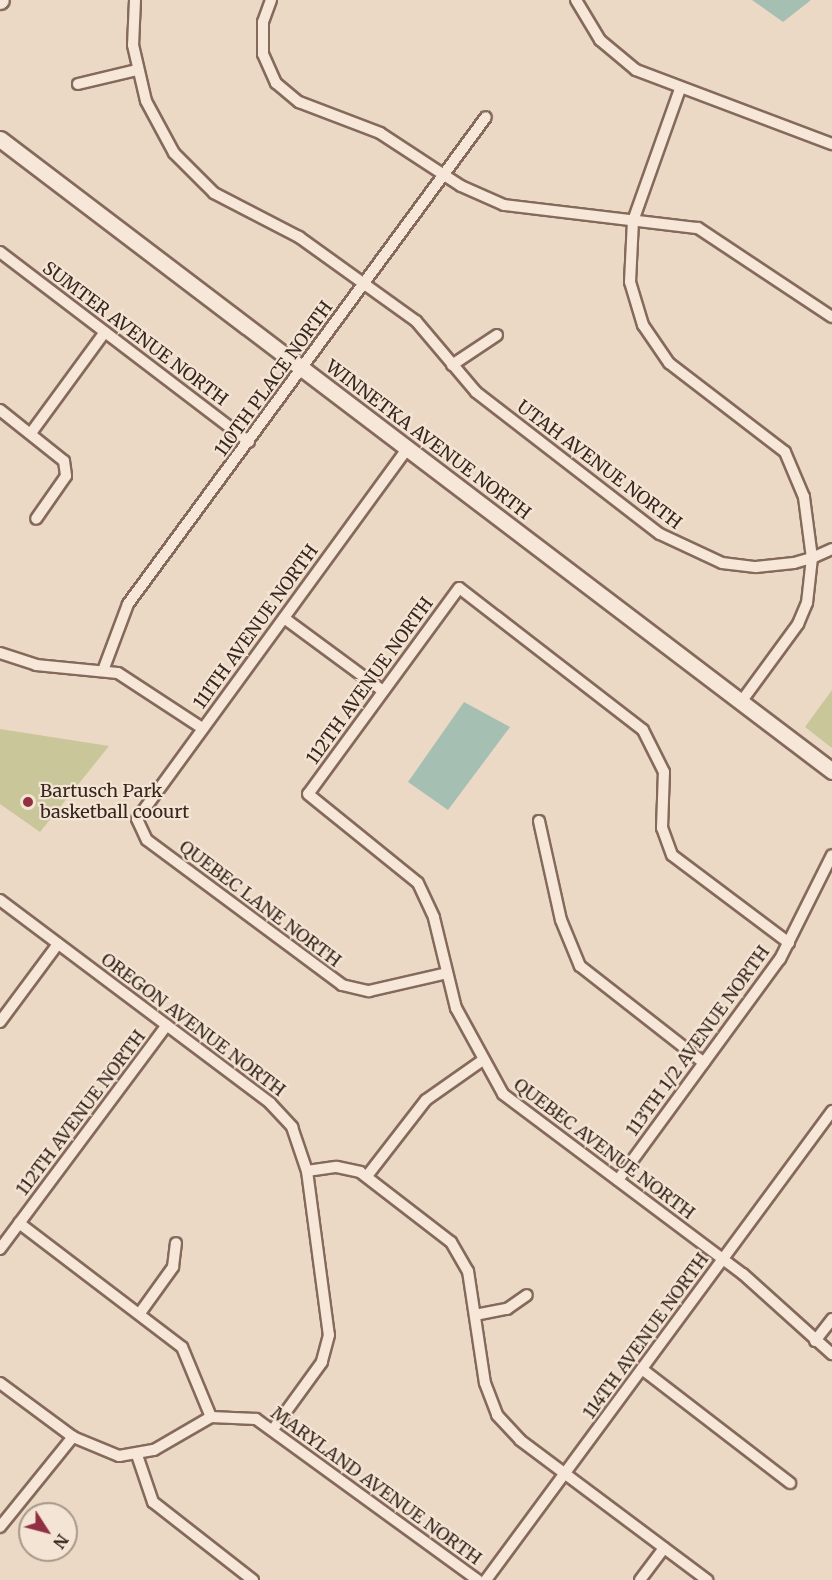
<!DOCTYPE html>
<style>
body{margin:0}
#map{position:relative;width:832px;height:1580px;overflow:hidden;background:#ecd9c5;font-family:Merriweather,serif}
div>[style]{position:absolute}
.green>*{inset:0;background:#c9c699}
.water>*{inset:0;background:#a6bfb3}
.roads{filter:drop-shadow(2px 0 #856a5c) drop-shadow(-2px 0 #856a5c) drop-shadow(0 2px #856a5c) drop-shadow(0 -2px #856a5c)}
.street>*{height:10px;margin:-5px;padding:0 5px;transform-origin:5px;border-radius:5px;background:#f7e7d8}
.secondary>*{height:15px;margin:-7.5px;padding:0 7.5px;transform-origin:7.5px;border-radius:7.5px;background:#f7e7d8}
.dots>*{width:16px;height:16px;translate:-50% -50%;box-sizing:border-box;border:3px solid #f3e4d4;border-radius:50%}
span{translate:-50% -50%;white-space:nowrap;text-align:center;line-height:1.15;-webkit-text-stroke:4.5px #f3e4d4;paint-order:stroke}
.street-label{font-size:18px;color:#36261f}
.poi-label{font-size:18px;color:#36261f}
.left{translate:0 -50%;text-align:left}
.north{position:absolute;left:18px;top:1502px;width:60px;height:60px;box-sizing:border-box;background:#f3e4d4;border:2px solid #a7988c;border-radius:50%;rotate:126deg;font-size:16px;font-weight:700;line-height:24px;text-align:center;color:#36261f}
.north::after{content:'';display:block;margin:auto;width:21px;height:27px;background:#912f43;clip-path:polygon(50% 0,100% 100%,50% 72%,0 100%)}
</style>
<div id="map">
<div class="green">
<i style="clip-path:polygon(832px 690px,832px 748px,805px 727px)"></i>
<i style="clip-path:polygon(0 729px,109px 746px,40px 832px,0 804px)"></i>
</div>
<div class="water">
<i style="clip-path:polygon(752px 0,811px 0,783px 22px)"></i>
<i style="clip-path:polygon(464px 702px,510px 727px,448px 810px,408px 782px)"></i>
</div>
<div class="roads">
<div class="street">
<i style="left:135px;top:0;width:45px;rotate:92.5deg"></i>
<i style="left:133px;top:45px;width:57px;rotate:76.9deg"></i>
<i style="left:146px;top:101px;width:59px;rotate:61.7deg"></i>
<i style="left:174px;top:153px;width:57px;rotate:45deg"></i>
<i style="left:214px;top:193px;width:96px;rotate:27.4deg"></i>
<i style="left:299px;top:237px;width:144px;rotate:35.7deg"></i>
<i style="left:416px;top:321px;width:93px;rotate:49.8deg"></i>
<i style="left:476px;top:392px;width:232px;rotate:37.7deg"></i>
<i style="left:660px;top:534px;width:68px;rotate:25.1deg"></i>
<i style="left:722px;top:563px;width:34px;rotate:7deg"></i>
<i style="left:756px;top:567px;width:38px;rotate:-6deg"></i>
<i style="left:794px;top:563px;width:19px;rotate:-16deg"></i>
<i style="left:812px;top:558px;width:62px;rotate:-97.5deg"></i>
<i style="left:804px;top:497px;width:49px;rotate:-112.9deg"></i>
<i style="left:785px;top:452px;width:146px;rotate:-142.5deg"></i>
<i style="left:669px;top:363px;width:46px;rotate:-124.4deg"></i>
<i style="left:643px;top:325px;width:45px;rotate:-106.8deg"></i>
<i style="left:630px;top:282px;width:61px;rotate:-87.2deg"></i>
<i style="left:633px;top:221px;width:140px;rotate:-70.4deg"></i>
<i style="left:271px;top:0;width:23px;rotate:110deg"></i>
<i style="left:263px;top:22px;width:32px;rotate:90deg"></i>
<i style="left:263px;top:54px;width:32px;rotate:66deg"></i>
<i style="left:276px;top:83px;width:30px;rotate:40deg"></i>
<i style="left:299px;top:102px;width:87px;rotate:20.9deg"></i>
<i style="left:380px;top:133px;width:97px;rotate:33.2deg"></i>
<i style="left:461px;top:186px;width:47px;rotate:23.8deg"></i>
<i style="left:504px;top:205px;width:195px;rotate:6.8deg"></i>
<i style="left:698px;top:228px;width:161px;rotate:33.6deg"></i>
<i style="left:576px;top:0;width:47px;rotate:59deg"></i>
<i style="left:600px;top:40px;width:47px;rotate:39.8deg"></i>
<i style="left:636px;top:70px;width:210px;rotate:20.7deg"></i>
<i style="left:78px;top:84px;width:61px;rotate:-13.3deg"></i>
<i style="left:0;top:252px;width:313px;rotate:37.3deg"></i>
<i style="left:452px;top:365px;width:54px;rotate:-33.7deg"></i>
<i style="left:0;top:410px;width:82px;rotate:38.6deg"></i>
<i style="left:64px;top:461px;width:15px;rotate:82deg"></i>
<i style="left:66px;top:476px;width:52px;rotate:124.9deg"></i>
<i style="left:31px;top:433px;width:125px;rotate:-53.8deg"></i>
<i style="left:407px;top:449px;width:458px;rotate:126.1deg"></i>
<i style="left:137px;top:819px;width:23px;rotate:65deg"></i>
<i style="left:147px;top:840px;width:243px;rotate:36.6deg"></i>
<i style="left:342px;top:985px;width:28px;rotate:13deg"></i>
<i style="left:369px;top:991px;width:76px;rotate:-12.9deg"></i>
<i style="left:284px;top:618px;width:123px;rotate:36.4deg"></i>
<i style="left:0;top:653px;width:38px;rotate:18deg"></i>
<i style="left:36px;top:665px;width:82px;rotate:5.6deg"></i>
<i style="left:118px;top:673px;width:100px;rotate:33.2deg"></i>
<i style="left:104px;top:668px;width:68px;rotate:-69.4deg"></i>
<i style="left:128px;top:604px;width:604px;rotate:-53.68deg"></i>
<i style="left:741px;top:702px;width:97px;rotate:-53.8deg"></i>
<i style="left:798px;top:624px;width:23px;rotate:-67deg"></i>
<i style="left:807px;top:603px;width:45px;rotate:-83.7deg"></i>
<i style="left:812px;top:558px;width:22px;rotate:-24deg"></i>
<i style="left:539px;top:821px;width:101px;rotate:77.5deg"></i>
<i style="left:561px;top:920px;width:50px;rotate:67.6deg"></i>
<i style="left:580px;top:966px;width:157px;rotate:38deg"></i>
<i style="left:0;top:900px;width:338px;rotate:36.9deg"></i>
<i style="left:270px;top:1103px;width:33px;rotate:47deg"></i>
<i style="left:292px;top:1127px;width:46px;rotate:71.2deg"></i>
<i style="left:307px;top:1171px;width:165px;rotate:82.4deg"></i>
<i style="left:329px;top:1335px;width:28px;rotate:105deg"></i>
<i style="left:322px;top:1362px;width:82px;rotate:126deg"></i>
<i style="left:789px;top:943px;width:146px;rotate:-143.1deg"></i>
<i style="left:672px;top:855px;width:29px;rotate:-110deg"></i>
<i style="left:662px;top:828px;width:56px;rotate:-88deg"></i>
<i style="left:664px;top:772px;width:47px;rotate:-116.6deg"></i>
<i style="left:643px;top:730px;width:232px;rotate:-142.3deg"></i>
<i style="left:459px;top:588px;width:255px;rotate:126.2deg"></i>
<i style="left:308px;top:794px;width:141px;rotate:39deg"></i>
<i style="left:418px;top:883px;width:38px;rotate:65deg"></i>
<i style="left:434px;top:918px;width:93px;rotate:76.3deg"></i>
<i style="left:456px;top:1008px;width:98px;rotate:61.3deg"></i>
<i style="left:503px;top:1094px;width:300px;rotate:36.9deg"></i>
<i style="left:743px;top:1274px;width:120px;rotate:42deg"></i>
<i style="left:0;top:1022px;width:97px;rotate:-53.4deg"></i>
<i style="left:307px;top:1171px;width:30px;rotate:-8deg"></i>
<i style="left:337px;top:1167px;width:24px;rotate:12deg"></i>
<i style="left:360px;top:1172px;width:115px;rotate:37.6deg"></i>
<i style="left:451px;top:1242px;width:34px;rotate:60deg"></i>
<i style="left:468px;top:1271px;width:113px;rotate:81.4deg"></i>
<i style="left:485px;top:1383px;width:34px;rotate:69deg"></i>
<i style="left:497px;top:1415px;width:34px;rotate:47deg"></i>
<i style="left:520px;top:1440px;width:234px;rotate:36.8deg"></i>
<i style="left:367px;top:1176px;width:96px;rotate:-52.2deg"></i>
<i style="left:426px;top:1100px;width:70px;rotate:-35.1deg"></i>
<i style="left:618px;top:1180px;width:274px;rotate:-53.8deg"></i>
<i style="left:780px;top:959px;width:116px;rotate:-63.4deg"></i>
<i style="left:19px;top:1223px;width:205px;rotate:37.3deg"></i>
<i style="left:182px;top:1347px;width:76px;rotate:67.5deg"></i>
<i style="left:0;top:1249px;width:279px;rotate:-53.3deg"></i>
<i style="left:140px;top:1313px;width:57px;rotate:-54.3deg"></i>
<i style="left:173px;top:1267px;width:24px;rotate:-83deg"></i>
<i style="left:475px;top:1315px;width:33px;rotate:-11deg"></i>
<i style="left:507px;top:1309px;width:24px;rotate:-35deg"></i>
<i style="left:815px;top:1341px;width:28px;rotate:-52deg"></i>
<i style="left:642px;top:1369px;width:187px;rotate:37.6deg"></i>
<i style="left:0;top:1383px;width:91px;rotate:36.5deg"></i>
<i style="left:73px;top:1437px;width:50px;rotate:22.4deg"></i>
<i style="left:119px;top:1456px;width:36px;rotate:-10deg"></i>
<i style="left:154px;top:1450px;width:66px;rotate:-30.1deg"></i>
<i style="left:211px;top:1417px;width:45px;rotate:2.5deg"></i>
<i style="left:256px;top:1419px;width:274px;rotate:36deg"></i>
<i style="left:137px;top:1455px;width:50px;rotate:71.2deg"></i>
<i style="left:153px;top:1502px;width:127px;rotate:38deg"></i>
<i style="left:0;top:1527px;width:116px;rotate:-51deg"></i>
<i style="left:486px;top:1580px;width:583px;rotate:-53.58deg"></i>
<i style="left:640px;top:1580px;width:40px;rotate:-53deg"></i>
</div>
<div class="secondary">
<i style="left:0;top:1px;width:1px;rotate:-45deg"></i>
<i style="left:0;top:139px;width:1045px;rotate:37.22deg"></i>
</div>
</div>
<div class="dots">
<i style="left:28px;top:802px;background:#912f43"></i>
</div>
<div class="street-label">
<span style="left:135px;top:334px;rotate:37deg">SUMTER AVENUE NORTH</span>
<span style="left:274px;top:379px;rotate:-54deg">110TH PLACE NORTH</span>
<span style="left:428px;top:440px;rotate:37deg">WINNETKA AVENUE NORTH</span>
<span style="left:599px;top:465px;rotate:37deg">UTAH AVENUE NORTH</span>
<span style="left:256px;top:627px;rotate:-54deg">111TH AVENUE NORTH</span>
<span style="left:370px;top:681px;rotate:-54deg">112TH AVENUE NORTH</span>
<span style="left:260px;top:904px;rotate:37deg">QUEBEC LANE NORTH</span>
<span style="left:193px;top:1025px;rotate:37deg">OREGON AVENUE NORTH</span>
<span style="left:698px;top:1041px;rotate:-54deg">113TH 1/2 AVENUE NORTH</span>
<span style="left:81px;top:1113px;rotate:-53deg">112TH AVENUE NORTH</span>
<span style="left:604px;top:1149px;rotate:37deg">QUEBEC AVENUE NORTH</span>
<span style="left:646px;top:1336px;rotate:-54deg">114TH AVENUE NORTH</span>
<span style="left:376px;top:1486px;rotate:36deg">MARYLAND AVENUE NORTH</span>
</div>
<div class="poi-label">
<span class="left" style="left:40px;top:802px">Bartusch Park<br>basketball coourt</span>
</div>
<div class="north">N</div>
</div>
